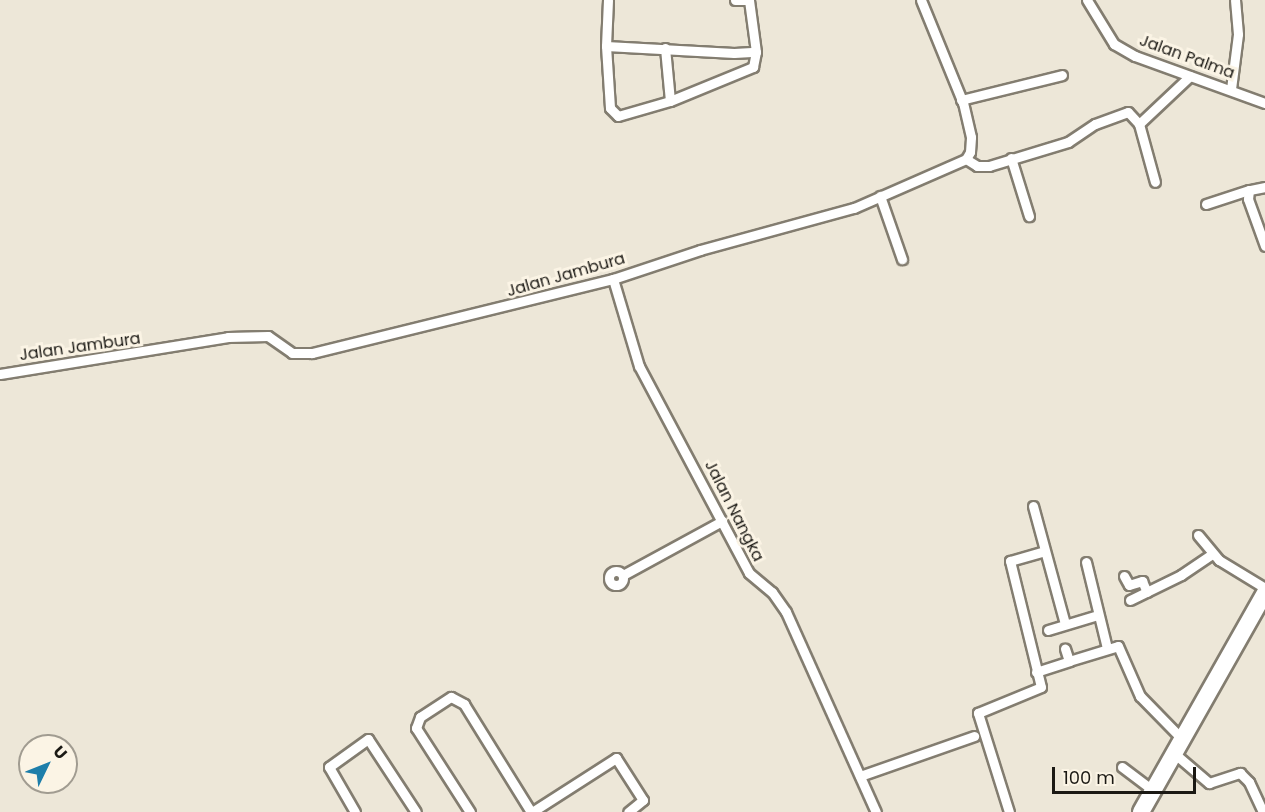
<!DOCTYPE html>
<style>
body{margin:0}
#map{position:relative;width:1265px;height:812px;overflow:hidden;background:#ede7d8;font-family:Poppins,sans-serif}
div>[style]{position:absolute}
.roads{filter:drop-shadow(2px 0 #837d70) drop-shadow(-2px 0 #837d70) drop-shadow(0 2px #837d70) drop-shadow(0 -2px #837d70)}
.street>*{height:9px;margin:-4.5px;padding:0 4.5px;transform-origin:4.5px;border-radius:4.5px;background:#fff}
.street>.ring{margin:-4.5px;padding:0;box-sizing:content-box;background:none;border:9px solid #fff;border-radius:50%}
.highway>*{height:16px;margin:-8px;padding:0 8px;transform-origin:8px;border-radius:8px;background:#fff}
span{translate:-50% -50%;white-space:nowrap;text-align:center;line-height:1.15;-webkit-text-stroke:6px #fbf4e5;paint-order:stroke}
.street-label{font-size:16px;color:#1b1914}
.north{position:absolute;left:18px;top:734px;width:60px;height:60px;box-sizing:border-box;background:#fbf4e5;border:2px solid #a19c91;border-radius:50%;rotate:47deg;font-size:16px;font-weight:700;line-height:24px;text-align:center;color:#1b1914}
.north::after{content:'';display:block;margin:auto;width:21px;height:27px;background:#1d7eaa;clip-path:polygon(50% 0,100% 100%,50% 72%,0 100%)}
.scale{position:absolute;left:1052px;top:767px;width:144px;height:27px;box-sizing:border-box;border:3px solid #1b1914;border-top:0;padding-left:8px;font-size:18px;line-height:21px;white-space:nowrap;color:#1b1914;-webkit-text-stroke:4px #fbf4e5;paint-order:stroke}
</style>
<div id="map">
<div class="roads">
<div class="street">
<i style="left:608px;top:0;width:46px;rotate:92.5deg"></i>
<i style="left:606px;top:46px;width:128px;rotate:3.1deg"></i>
<i style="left:734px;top:53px;width:22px;rotate:-3deg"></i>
<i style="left:756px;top:52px;width:52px;rotate:-97.7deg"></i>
<i style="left:735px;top:0;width:14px"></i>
<i style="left:1087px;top:0;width:52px;rotate:58.5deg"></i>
<i style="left:1114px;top:44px;width:24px;rotate:30deg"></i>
<i style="left:1135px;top:56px;width:138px;rotate:19.9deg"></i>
<i style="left:606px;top:46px;width:62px;rotate:86.3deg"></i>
<i style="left:610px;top:108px;width:11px;rotate:45deg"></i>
<i style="left:618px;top:116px;width:54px;rotate:-16.1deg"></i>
<i style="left:670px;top:101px;width:90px;rotate:-22.3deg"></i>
<i style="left:753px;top:67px;width:15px;rotate:-79deg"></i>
<i style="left:665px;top:48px;width:53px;rotate:84.6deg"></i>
<i style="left:1231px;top:89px;width:55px;rotate:-82.7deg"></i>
<i style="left:1238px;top:34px;width:34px;rotate:-95deg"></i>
<i style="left:961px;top:100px;width:104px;rotate:-13.9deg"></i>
<i style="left:1139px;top:124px;width:70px;rotate:-43.3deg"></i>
<i style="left:1011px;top:158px;width:61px;rotate:72.8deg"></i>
<i style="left:966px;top:159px;width:13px;rotate:32deg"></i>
<i style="left:977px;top:166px;width:12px"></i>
<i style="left:989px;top:166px;width:83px;rotate:-16.9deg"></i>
<i style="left:1068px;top:142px;width:32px;rotate:-34deg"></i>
<i style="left:1095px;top:124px;width:35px;rotate:-20deg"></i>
<i style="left:1128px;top:112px;width:16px;rotate:47deg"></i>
<i style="left:1139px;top:124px;width:60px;rotate:74.6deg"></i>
<i style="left:1265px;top:187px;width:16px;rotate:169deg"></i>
<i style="left:1249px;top:190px;width:9px;rotate:96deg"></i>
<i style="left:1248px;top:199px;width:50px;rotate:70.1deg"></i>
<i style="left:880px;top:196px;width:67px;rotate:70.8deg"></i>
<i style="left:1206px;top:204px;width:45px;rotate:-18deg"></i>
<i style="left:613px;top:279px;width:91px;rotate:73.4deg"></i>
<i style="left:639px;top:366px;width:234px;rotate:62deg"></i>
<i style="left:749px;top:573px;width:30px;rotate:40deg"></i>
<i style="left:772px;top:592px;width:24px;rotate:55deg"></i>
<i style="left:786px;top:612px;width:219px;rotate:65.8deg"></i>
<i style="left:0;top:374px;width:231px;rotate:-9.2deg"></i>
<i style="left:228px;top:337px;width:40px;rotate:-1.4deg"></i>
<i style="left:268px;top:336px;width:29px;rotate:35deg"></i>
<i style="left:292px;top:353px;width:20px"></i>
<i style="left:312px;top:353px;width:310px;rotate:-13.8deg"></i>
<i style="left:613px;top:279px;width:92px;rotate:-18.4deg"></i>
<i style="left:700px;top:250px;width:160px;rotate:-15.3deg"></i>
<i style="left:854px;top:208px;width:122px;rotate:-23.6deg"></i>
<i style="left:966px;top:159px;width:8px;rotate:-60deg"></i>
<i style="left:970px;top:152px;width:15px;rotate:-86deg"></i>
<i style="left:971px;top:137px;width:35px;rotate:-103deg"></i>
<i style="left:963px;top:103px;width:111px;rotate:-112.2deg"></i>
<i style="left:1033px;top:506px;width:122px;rotate:74.8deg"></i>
<i style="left:1198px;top:535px;width:33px;rotate:50deg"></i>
<i style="left:1219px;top:560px;width:54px;rotate:31.3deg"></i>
<i style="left:1086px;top:562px;width:89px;rotate:76.3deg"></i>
<i class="ring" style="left:609px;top:571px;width:5px;height:5px"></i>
<i style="left:623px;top:575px;width:113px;rotate:-28.6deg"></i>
<i style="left:1124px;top:576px;width:10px;rotate:61deg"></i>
<i style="left:1129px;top:585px;width:14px;rotate:-17deg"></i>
<i style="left:1142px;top:581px;width:12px;rotate:66deg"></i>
<i style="left:1130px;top:600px;width:57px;rotate:-26.1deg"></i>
<i style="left:1181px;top:575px;width:37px;rotate:-34deg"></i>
<i style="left:1048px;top:630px;width:52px;rotate:-16.7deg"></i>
<i style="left:1069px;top:661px;width:51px;rotate:-17deg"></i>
<i style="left:1118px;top:646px;width:55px;rotate:66.3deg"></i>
<i style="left:1140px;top:696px;width:60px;rotate:45.7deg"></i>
<i style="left:1036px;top:672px;width:35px;rotate:-18deg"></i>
<i style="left:1069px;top:661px;width:13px;rotate:-108deg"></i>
<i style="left:1175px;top:754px;width:45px;rotate:40.5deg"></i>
<i style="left:1209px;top:783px;width:33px;rotate:-18deg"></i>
<i style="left:1240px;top:773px;width:13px;rotate:45deg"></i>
<i style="left:1249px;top:782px;width:33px;rotate:65deg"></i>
<i style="left:1122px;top:767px;width:39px;rotate:37deg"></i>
<i style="left:860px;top:776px;width:121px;rotate:-19.3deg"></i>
<i style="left:355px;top:812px;width:52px;rotate:-120deg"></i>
<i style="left:329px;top:767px;width:48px;rotate:-35.7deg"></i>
<i style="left:368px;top:739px;width:87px;rotate:56.7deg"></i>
<i style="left:470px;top:812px;width:100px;rotate:-122.7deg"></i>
<i style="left:416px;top:728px;width:12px;rotate:-70deg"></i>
<i style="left:420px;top:717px;width:37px;rotate:-33deg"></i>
<i style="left:451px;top:697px;width:15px;rotate:28deg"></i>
<i style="left:464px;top:704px;width:127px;rotate:58.2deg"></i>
<i style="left:532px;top:812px;width:100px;rotate:-32.7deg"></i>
<i style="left:616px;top:758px;width:50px;rotate:57.3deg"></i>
<i style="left:643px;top:800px;width:19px;rotate:141deg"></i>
<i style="left:1009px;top:812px;width:104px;rotate:-107.4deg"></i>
<i style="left:978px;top:713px;width:68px;rotate:-22.4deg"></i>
<i style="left:1041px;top:687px;width:130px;rotate:-103.8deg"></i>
<i style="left:1010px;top:561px;width:36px;rotate:-16deg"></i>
</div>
<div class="highway">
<i style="left:1141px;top:812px;width:252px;rotate:-60.5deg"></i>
</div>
</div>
<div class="street-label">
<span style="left:1187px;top:57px;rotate:20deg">Jalan Palma</span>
<span style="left:566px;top:275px;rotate:-16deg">Jalan Jambura</span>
<span style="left:80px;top:347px;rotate:-8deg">Jalan Jambura</span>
<span style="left:734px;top:511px;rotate:63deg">Jalan Nangka</span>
</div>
<div class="north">U</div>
<div class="scale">100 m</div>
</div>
